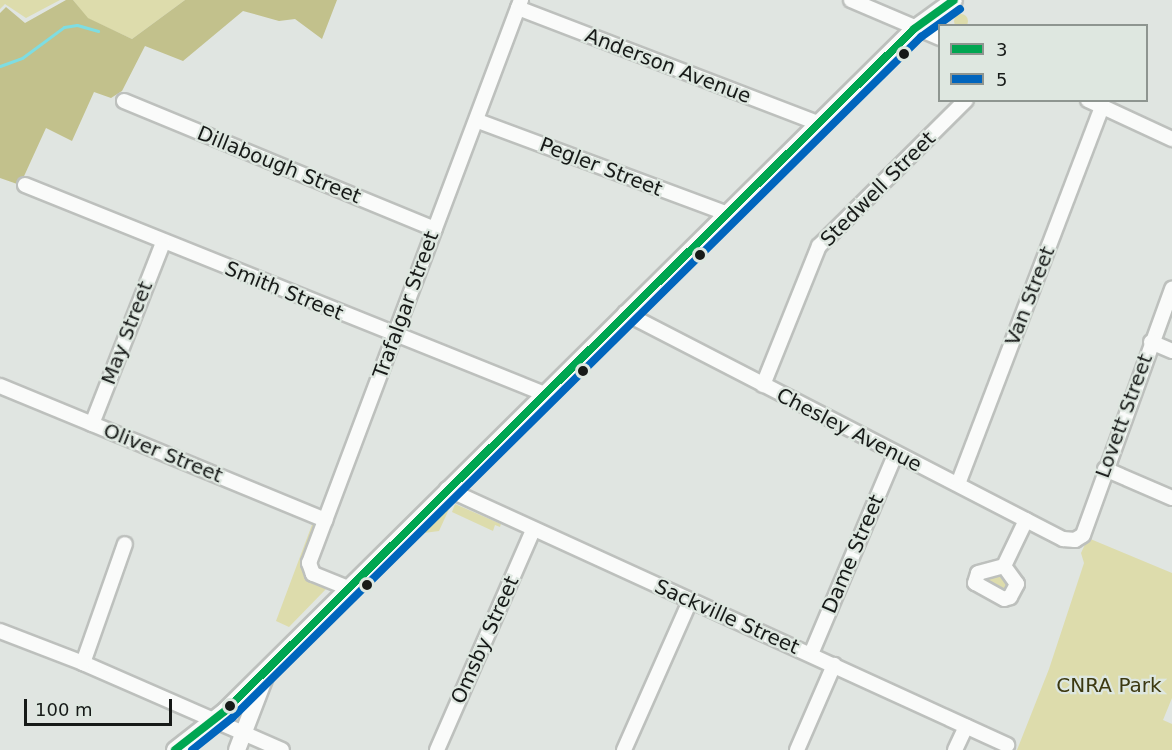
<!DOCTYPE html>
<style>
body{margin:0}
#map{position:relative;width:1172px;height:750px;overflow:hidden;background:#e0e5e1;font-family:"DejaVu Sans",sans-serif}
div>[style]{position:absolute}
.green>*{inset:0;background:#dddcac}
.round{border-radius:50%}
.forest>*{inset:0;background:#c2c18c}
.stream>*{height:3px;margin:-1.5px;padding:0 1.5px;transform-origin:1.5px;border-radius:1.5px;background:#7edde2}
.roads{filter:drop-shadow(2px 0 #bdc0bd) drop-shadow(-2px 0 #bdc0bd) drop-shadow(0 2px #bdc0bd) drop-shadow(0 -2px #bdc0bd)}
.minor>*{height:14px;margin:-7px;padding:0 7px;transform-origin:7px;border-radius:7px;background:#fafbfa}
.major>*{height:16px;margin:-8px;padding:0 8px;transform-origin:8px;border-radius:8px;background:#fafbfa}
.bus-1>*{height:8px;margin:-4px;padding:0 4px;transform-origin:4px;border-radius:4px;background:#00a651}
.bus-2>*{height:8px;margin:-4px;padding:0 4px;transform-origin:4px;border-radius:4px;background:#0065bd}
.dots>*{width:16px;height:16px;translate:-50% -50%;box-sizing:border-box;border:3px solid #dee7e0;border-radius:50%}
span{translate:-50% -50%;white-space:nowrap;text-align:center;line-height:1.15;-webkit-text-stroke:4.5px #dee7e0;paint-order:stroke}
.street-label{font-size:20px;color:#171a18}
.park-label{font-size:20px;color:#3c3911}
.legend{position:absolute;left:938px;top:24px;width:210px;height:78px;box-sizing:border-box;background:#dee7e0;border:2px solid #8e9590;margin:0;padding:8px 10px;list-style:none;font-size:18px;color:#171a18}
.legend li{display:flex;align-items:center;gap:12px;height:30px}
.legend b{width:30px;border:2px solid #8e9590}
.scale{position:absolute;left:24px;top:699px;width:148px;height:27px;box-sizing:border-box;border:3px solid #171a18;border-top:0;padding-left:8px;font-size:18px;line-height:21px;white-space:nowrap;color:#171a18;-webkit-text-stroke:4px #dee7e0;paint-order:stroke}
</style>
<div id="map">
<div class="green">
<i style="clip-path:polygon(0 0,60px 0,26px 18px,5px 4px,0 9px)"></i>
<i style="clip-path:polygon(73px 0,185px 0,132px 39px,87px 18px)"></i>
<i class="round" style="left:954px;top:14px;width:14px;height:14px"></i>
<i style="clip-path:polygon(455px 504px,501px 524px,500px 527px,495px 525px,493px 531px,452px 512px)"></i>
<i style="clip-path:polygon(450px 507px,439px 531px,424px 533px,429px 527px)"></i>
<i style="clip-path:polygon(313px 522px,318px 524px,303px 570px,305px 575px,326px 589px,289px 627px,276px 621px)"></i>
<i style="clip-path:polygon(1088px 538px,1172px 573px,1172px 698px,1163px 720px,1172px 724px,1172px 750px,1017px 750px,1049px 669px,1084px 563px,1081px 553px)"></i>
<i style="clip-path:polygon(1002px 573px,1011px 587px,1005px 593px,982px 582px,983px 576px)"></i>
</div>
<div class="forest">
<i style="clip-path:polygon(66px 0,73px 0,88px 18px,132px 39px,185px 0,337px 0,322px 39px,295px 19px,279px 21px,243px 11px,183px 61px,145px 46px,122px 91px,111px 98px,94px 92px,72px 141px,46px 128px,20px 185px,0 178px,0 13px,6px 7px,25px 23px)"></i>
</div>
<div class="stream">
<i style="left:0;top:66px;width:23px;rotate:-20deg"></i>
<i style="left:22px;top:58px;width:52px;rotate:-36.4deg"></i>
<i style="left:64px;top:27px;width:13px;rotate:-9deg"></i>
<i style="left:77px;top:25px;width:22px;rotate:16deg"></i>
</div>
<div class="roads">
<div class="minor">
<i style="left:851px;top:0;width:97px;rotate:23.1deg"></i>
<i style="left:518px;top:8px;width:321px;rotate:21deg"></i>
<i style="left:1088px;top:100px;width:93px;rotate:24.9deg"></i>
<i style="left:124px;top:101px;width:336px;rotate:22.4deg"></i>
<i style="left:478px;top:121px;width:264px;rotate:20.4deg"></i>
<i style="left:25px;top:185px;width:560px;rotate:21.9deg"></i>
<i style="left:625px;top:313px;width:493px;rotate:27.3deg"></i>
<i style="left:1063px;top:539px;width:12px;rotate:5deg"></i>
<i style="left:1075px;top:540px;width:9px;rotate:-32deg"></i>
<i style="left:1083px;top:535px;width:262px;rotate:-70.1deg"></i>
<i style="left:1151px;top:342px;width:23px;rotate:23deg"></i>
<i style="left:763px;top:385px;width:150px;rotate:-68.1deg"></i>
<i style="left:819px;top:246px;width:207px;rotate:-44.8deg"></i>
<i style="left:0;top:386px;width:352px;rotate:22.4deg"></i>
<i style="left:92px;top:424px;width:194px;rotate:-68.6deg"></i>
<i style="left:1105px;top:469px;width:73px;rotate:23.4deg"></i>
<i style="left:958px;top:484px;width:404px;rotate:-69.1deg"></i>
<i style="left:447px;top:489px;width:616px;rotate:24.57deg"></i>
<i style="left:1004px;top:566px;width:22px;rotate:54deg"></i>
<i style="left:1017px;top:584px;width:15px;rotate:118deg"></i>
<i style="left:1010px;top:597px;width:6px;rotate:162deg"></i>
<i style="left:1004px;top:599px;width:33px;rotate:-151deg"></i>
<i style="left:975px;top:583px;width:10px;rotate:-73deg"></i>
<i style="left:978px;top:573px;width:27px;rotate:-15deg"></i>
<i style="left:1004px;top:566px;width:51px;rotate:-64.4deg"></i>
<i style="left:348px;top:588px;width:38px;rotate:-158deg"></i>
<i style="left:313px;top:574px;width:12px;rotate:-110deg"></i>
<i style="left:309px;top:563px;width:602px;rotate:-69.37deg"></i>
<i style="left:0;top:631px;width:89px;rotate:21.1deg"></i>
<i style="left:83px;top:663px;width:217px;rotate:23.6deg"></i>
<i style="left:811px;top:654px;width:216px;rotate:-67.1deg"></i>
<i style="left:83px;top:663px;width:126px;rotate:-70.6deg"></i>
<i style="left:437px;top:750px;width:240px;rotate:-66.4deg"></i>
<i style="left:624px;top:750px;width:163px;rotate:-66.1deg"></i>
<i style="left:797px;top:750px;width:93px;rotate:-66.5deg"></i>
<i style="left:955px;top:750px;width:26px;rotate:-65deg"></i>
</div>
<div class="major">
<i style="left:175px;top:750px;width:63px;rotate:-38deg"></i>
<i style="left:225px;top:711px;width:969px;rotate:-44.71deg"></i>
<i style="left:914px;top:29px;width:49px;rotate:-35.9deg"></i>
<i style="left:237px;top:750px;width:81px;rotate:-69.1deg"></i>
</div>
</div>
<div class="bus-1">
<i style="left:175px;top:750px;width:63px;rotate:-38deg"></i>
<i style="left:225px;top:711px;width:969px;rotate:-44.71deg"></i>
<i style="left:914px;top:29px;width:49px;rotate:-35.9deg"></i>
</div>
<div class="bus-2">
<i style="left:192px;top:750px;width:51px;rotate:-38.7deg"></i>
<i style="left:232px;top:718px;width:969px;rotate:-44.67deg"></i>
<i style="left:921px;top:37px;width:48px;rotate:-35.7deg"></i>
</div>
<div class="dots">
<i style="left:904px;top:54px;background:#171a18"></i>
<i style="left:700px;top:255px;background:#171a18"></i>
<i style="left:583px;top:371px;background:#171a18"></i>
<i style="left:367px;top:585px;background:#171a18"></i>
<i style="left:230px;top:706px;background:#171a18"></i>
</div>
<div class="street-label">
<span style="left:668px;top:66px;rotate:21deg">Anderson Avenue</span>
<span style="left:279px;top:165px;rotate:22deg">Dillabough Street</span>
<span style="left:601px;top:167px;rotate:21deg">Pegler Street</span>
<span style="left:878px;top:189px;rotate:-45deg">Stedwell Street</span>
<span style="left:284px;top:291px;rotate:22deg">Smith Street</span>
<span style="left:1030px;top:296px;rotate:-69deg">Van Street</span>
<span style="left:406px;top:305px;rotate:-70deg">Trafalgar Street</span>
<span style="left:127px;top:333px;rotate:-69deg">May Street</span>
<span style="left:1124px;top:416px;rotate:-70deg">Lovett Street</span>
<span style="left:849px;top:430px;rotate:27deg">Chesley Avenue</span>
<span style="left:163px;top:453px;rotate:22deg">Oliver Street</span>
<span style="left:853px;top:554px;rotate:-67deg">Dame Street</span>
<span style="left:727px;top:617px;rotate:24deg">Sackville Street</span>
<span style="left:485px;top:640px;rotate:-66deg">Omsby Street</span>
</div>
<div class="park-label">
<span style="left:1109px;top:685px">CNRA Park</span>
</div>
<ul class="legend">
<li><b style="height:8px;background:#00a651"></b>3</li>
<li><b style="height:8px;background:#0065bd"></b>5</li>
</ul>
<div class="scale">100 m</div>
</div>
